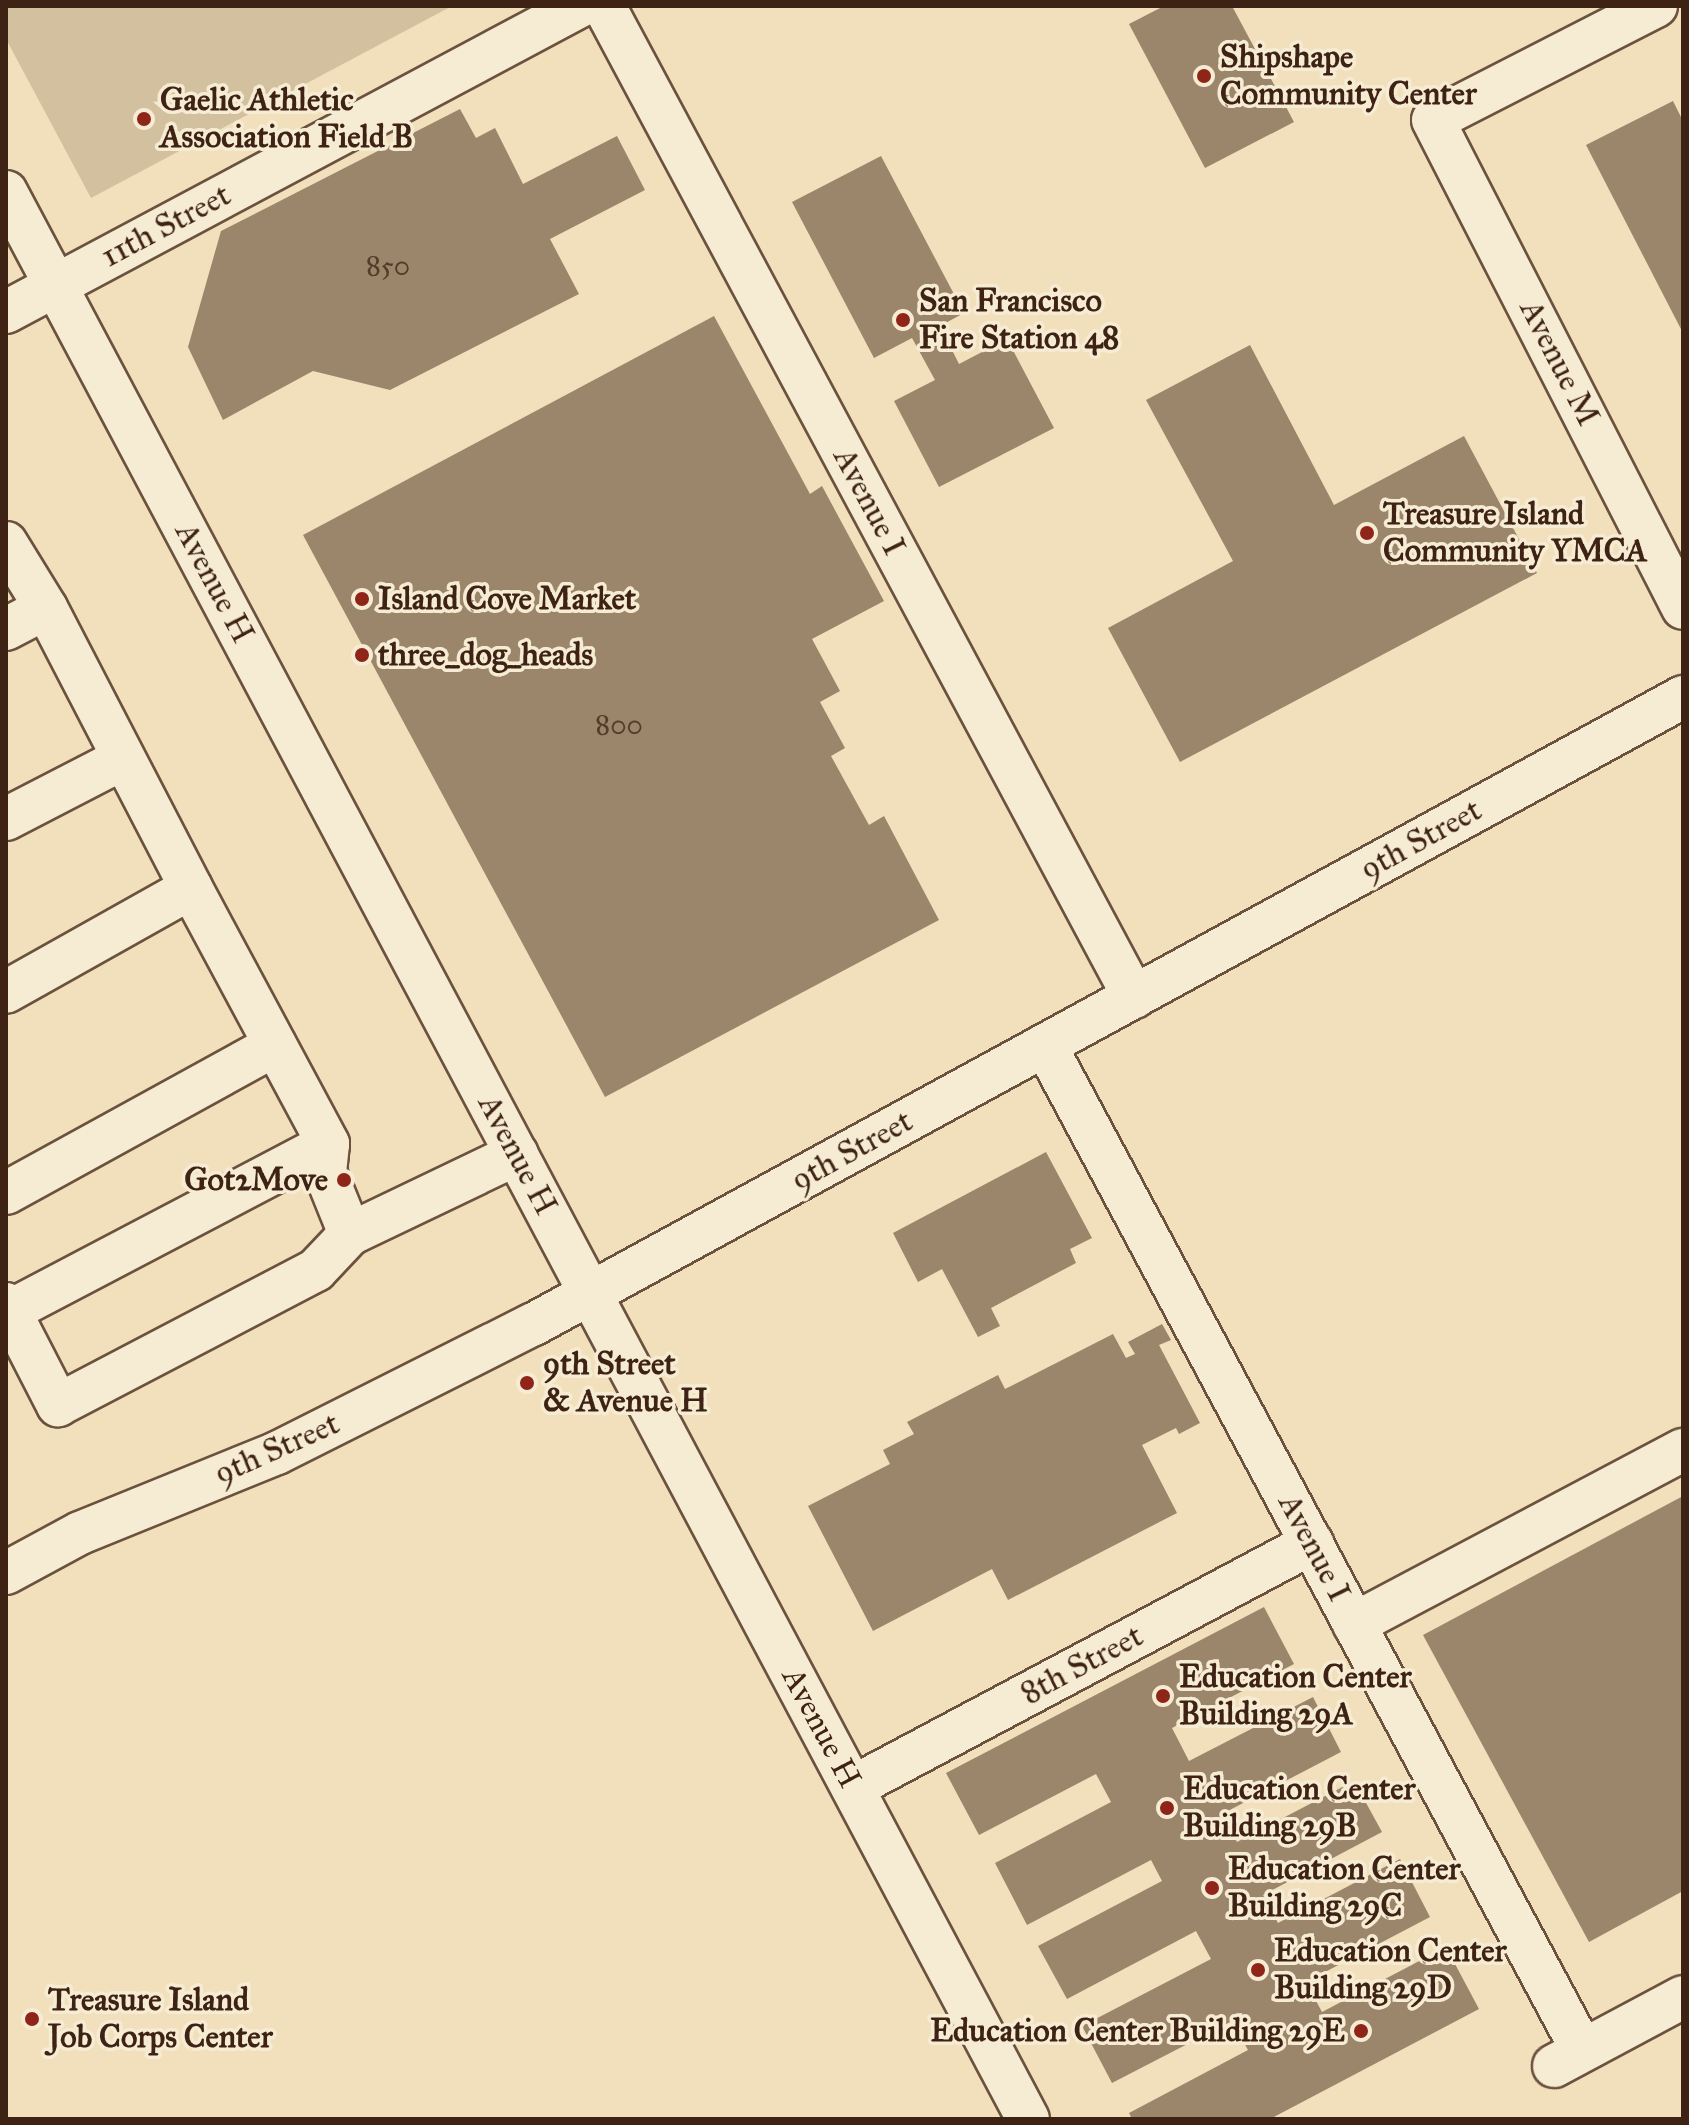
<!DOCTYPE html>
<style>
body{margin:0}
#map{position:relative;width:1689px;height:2125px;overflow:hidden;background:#f1e0bb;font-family:"IM FELL Great Primer",serif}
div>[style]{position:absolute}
.green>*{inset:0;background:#d3c09f}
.building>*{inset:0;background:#9b856b}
.roads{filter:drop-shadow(2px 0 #6b523e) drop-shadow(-2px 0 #6b523e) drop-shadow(0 2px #6b523e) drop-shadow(0 -2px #6b523e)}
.minor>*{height:42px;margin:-21px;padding:0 21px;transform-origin:21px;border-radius:21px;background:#f6ebd3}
.dots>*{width:22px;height:22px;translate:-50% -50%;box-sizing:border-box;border:4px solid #f6ebd3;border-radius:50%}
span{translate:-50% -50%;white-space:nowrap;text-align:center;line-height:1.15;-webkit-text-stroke:7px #f6ebd3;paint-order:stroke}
.number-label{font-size:28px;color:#553c2a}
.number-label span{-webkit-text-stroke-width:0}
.poi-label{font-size:32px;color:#3e2315;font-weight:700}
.left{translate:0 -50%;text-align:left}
.right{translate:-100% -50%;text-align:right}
.street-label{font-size:32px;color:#3e2315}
.frame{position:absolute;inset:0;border:8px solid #3e2315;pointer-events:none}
</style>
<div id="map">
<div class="green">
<i style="clip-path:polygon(6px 6px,452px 6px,91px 198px,6px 39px)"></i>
</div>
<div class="building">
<i style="clip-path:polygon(1164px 6px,1232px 6px,1294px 122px,1205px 168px,1129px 24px)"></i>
<i style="clip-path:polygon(1673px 101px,1683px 121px,1683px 333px,1586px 145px)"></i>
<i style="clip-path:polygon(460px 109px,476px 138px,495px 128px,523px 184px,617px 136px,645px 190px,550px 239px,579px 294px,390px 390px,313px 371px,223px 420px,188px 347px,221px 231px)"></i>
<i style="clip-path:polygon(881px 156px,964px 313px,940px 326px,959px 364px,1007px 339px,1054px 428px,939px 487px,894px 401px,935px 380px,912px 338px,874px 358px,792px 202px)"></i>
<i style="clip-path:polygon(714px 316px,810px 494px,822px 486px,884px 601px,812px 639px,840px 691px,820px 702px,845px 748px,831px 756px,869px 825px,884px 816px,939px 920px,605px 1097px,303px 535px)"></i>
<i style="clip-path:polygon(1250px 345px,1334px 505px,1464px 436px,1537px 573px,1180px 762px,1108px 628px,1233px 561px,1146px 400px)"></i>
<i style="clip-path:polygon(1046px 1152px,1092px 1238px,1070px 1249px,1076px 1263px,991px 1308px,1000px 1326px,978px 1337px,942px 1269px,918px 1282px,893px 1233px)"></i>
<i style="clip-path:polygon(1162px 1324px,1171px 1340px,1159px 1345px,1200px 1423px,1179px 1434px,1176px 1428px,1142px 1445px,1177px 1513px,1008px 1600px,992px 1569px,873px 1631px,808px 1506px,890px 1464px,883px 1450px,914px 1434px,907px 1422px,998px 1375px,1005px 1389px,1113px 1334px,1126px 1358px,1135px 1354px,1128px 1342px)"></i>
<i style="clip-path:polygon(1683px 1496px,1683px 1891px,1589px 1942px,1423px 1635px)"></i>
<i style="clip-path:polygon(1264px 1607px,1294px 1664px,1172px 1728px,1189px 1761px,1313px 1697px,1341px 1752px,1222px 1814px,1237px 1842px,1354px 1781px,1382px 1832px,1263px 1895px,1278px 1923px,1400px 1859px,1430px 1917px,1306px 1982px,1322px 2012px,1446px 1947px,1479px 2009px,1270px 2119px,1132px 2119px,1129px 2113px,1248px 2050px,1232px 2021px,1112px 2083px,1082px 2026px,1211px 1959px,1196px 1931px,1067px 1999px,1038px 1946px,1162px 1881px,1151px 1860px,1027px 1925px,995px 1863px,1111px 1802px,1096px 1774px,979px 1835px,946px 1773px)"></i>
</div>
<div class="roads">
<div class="minor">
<i style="left:604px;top:6px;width:1124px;rotate:61.86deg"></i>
<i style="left:1656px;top:6px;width:250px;rotate:152.9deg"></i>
<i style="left:1433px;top:120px;width:548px;rotate:62.87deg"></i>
<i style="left:6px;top:192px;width:2181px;rotate:62.06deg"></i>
<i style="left:6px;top:312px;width:650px;rotate:-28.06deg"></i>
<i style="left:6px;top:543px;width:76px;rotate:58.4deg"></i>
<i style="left:46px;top:608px;width:315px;rotate:62.6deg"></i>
<i style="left:191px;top:888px;width:212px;rotate:150.7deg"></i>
<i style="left:6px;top:629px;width:45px;rotate:-27.7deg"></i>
<i style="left:6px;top:819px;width:131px;rotate:-27.3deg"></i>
<i style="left:191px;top:888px;width:290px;rotate:61.8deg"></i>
<i style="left:328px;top:1144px;width:28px;rotate:96deg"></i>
<i style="left:325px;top:1172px;width:67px;rotate:68deg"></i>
<i style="left:1045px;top:1045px;width:1139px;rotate:61.88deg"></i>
<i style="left:6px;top:1193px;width:307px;rotate:-28.8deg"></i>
<i style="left:6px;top:1304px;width:114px;rotate:62.8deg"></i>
<i style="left:58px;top:1405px;width:291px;rotate:-27.6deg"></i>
<i style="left:316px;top:1270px;width:50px;rotate:-46.6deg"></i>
<i style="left:350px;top:1234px;width:185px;rotate:-25.6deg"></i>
<i style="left:10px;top:1311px;width:359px;rotate:-27.7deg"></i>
<i style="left:6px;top:1573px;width:84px;rotate:-28.4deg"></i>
<i style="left:80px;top:1533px;width:213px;rotate:-22.1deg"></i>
<i style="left:277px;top:1453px;width:288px;rotate:-26.7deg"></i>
<i style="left:534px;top:1324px;width:1309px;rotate:-28.62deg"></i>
<i style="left:1354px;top:1624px;width:372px;rotate:-27.9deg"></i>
<i style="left:853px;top:1787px;width:520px;rotate:-27.99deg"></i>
<i style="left:1554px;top:2066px;width:146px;rotate:-28.1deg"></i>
</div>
</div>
<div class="dots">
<i style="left:1204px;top:76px;background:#8f2418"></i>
<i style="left:144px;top:119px;background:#8f2418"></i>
<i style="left:903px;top:320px;background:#8f2418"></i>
<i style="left:1367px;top:533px;background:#8f2418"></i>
<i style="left:362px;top:599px;background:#8f2418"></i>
<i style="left:362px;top:655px;background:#8f2418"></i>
<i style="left:344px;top:1180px;background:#8f2418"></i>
<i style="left:527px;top:1383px;background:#8f2418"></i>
<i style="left:1163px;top:1696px;background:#8f2418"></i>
<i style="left:1167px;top:1808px;background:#8f2418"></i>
<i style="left:1212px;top:1888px;background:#8f2418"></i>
<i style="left:1258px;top:1970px;background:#8f2418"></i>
<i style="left:32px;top:2019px;background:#8f2418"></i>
<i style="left:1361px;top:2031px;background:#8f2418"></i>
</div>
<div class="number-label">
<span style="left:388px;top:266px">850</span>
<span style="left:619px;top:725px">800</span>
</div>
<div class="poi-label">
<span class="left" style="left:1220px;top:76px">Shipshape<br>Community Center</span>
<span class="left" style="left:160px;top:119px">Gaelic Athletic<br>Association Field B</span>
<span class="left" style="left:919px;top:320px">San Francisco<br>Fire Station 48</span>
<span class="left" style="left:1383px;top:533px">Treasure Island<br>Community YMCA</span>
<span class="left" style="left:378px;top:599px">Island Cove Market</span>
<span class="left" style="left:378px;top:655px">three_dog_heads</span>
<span class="right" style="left:328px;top:1180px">Got2Move</span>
<span class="left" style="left:543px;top:1383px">9th Street<br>&amp; Avenue H</span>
<span class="left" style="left:1179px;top:1696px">Education Center<br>Building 29A</span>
<span class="left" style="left:1183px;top:1808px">Education Center<br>Building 29B</span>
<span class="left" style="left:1228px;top:1888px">Education Center<br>Building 29C</span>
<span class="left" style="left:1274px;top:1970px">Education Center<br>Building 29D</span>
<span class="left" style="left:48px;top:2019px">Treasure Island<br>Job Corps Center</span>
<span class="right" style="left:1345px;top:2031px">Education Center Building 29E</span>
</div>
<div class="street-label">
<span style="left:166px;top:226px;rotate:-28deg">11th Street</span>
<span style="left:1559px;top:363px;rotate:63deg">Avenue M</span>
<span style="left:869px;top:502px;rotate:62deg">Avenue I</span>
<span style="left:214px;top:583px;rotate:62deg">Avenue H</span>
<span style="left:1421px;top:840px;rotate:-29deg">9th Street</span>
<span style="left:852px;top:1151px;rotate:-29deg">9th Street</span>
<span style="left:517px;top:1155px;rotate:62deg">Avenue H</span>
<span style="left:277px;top:1449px;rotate:-24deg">9th Street</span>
<span style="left:1314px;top:1548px;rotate:62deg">Avenue I</span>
<span style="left:1082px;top:1665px;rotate:-28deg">8th Street</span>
<span style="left:821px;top:1728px;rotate:62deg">Avenue H</span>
</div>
<div class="frame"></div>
</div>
